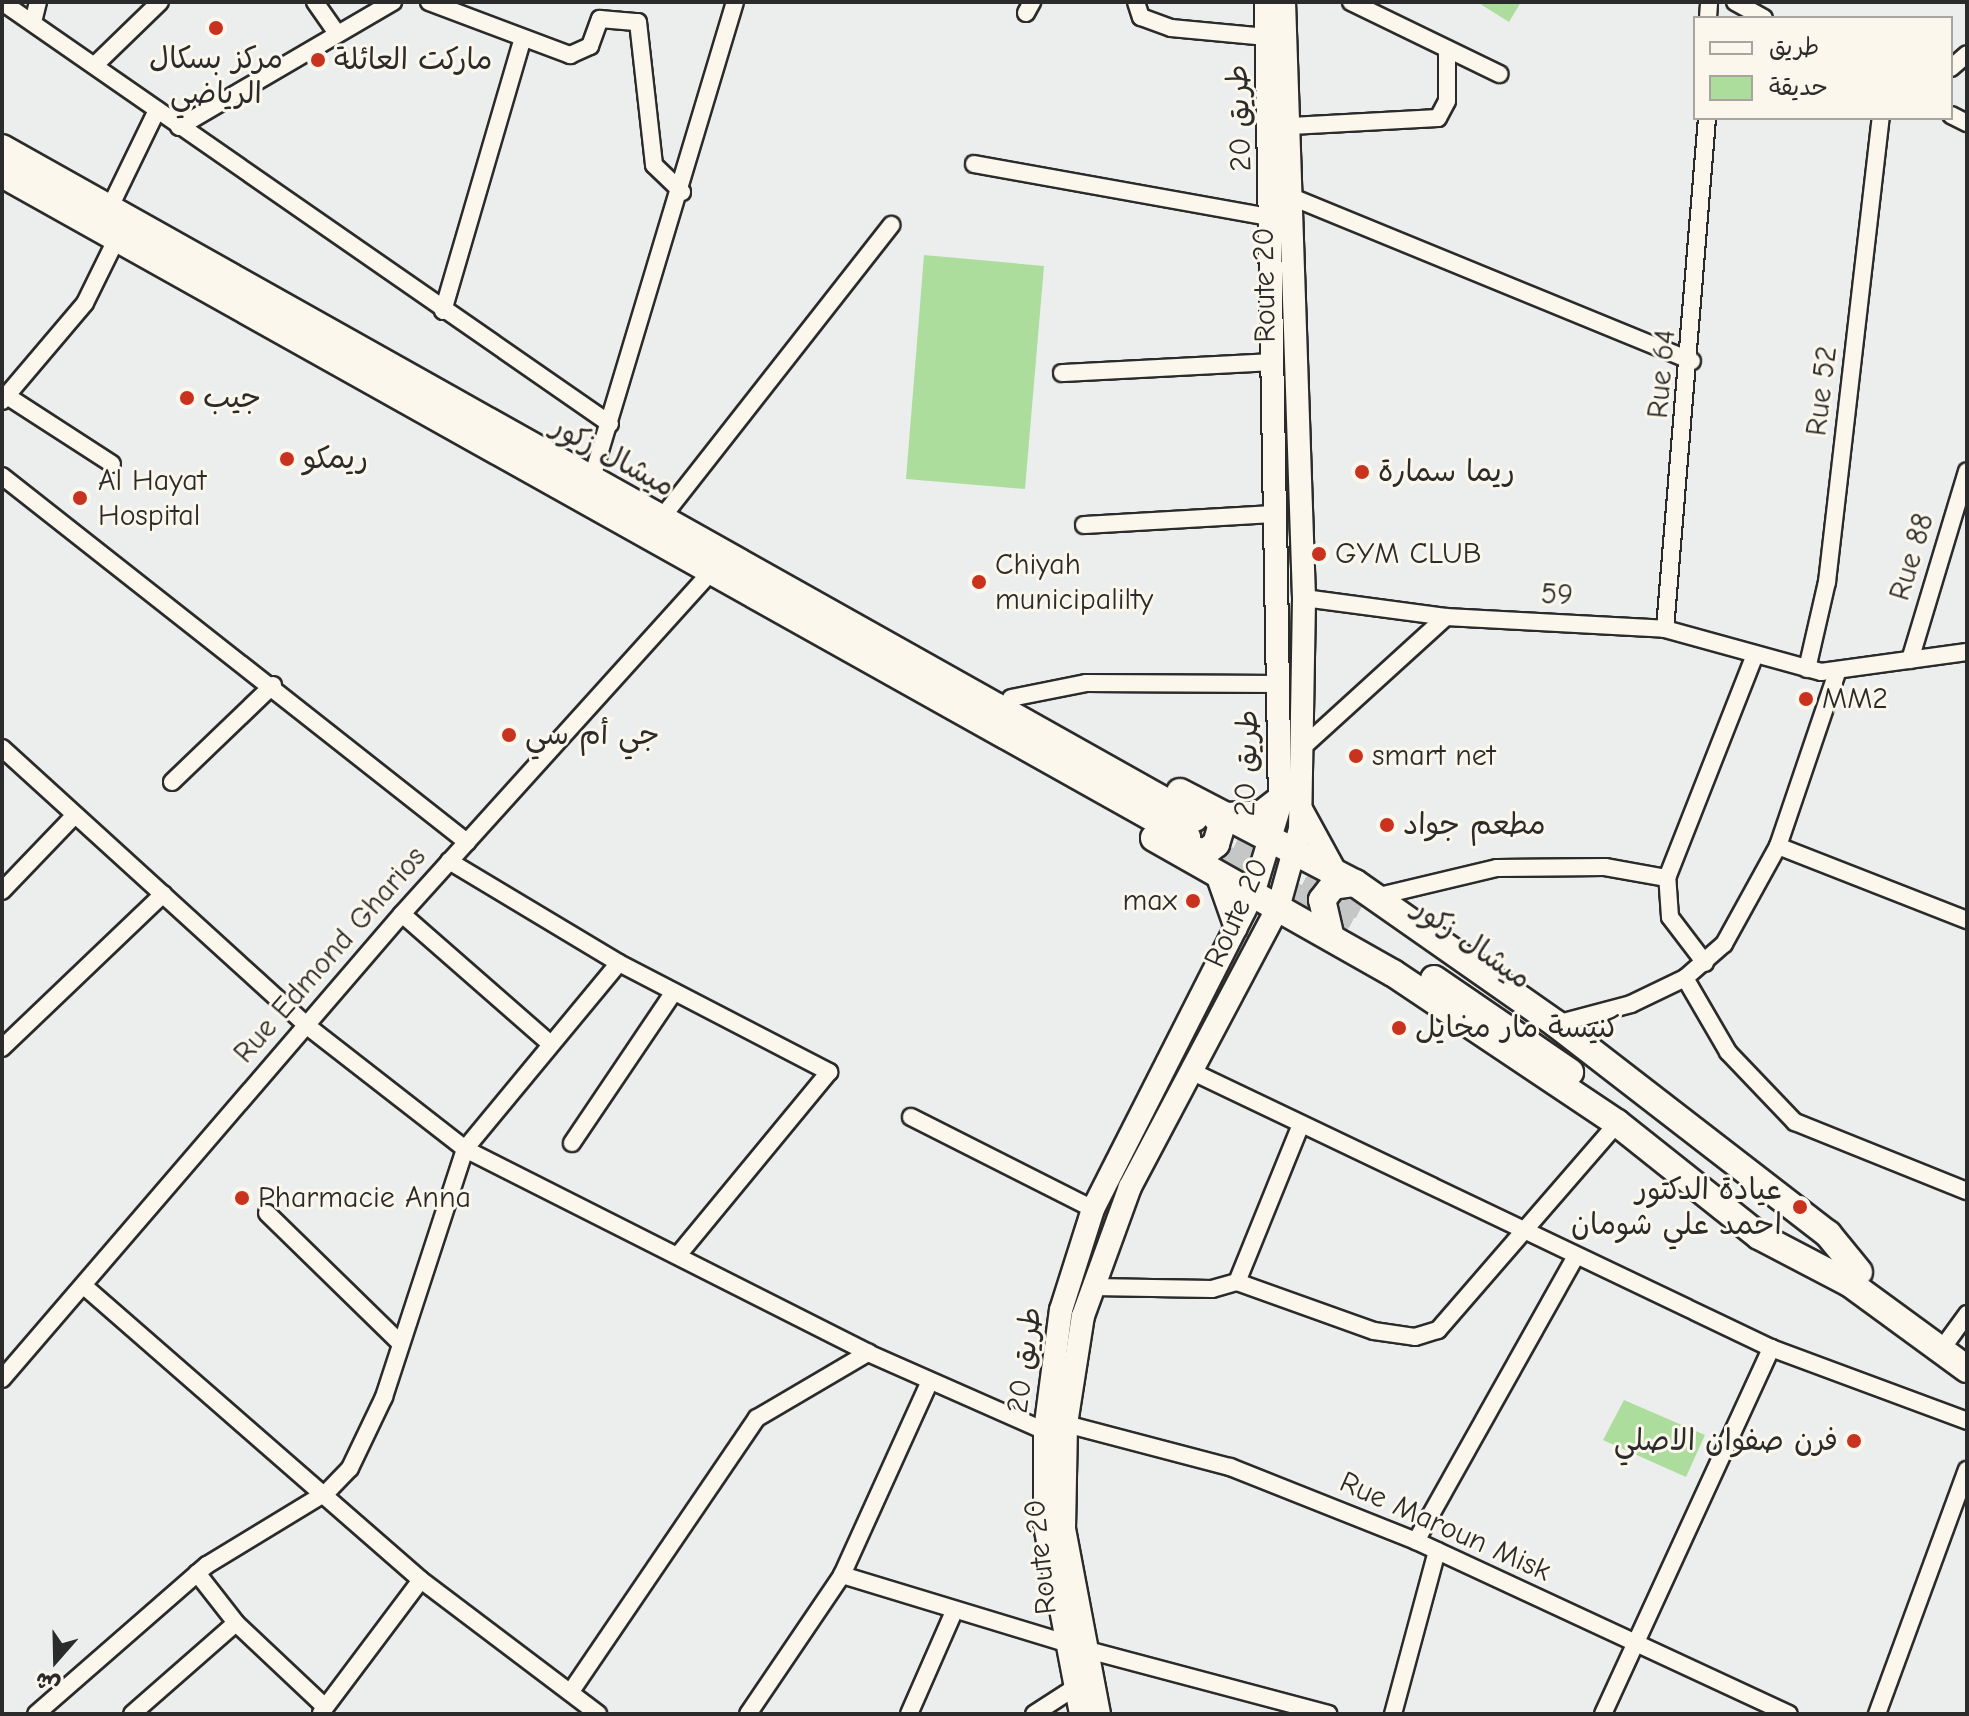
<!DOCTYPE html>
<meta charset="utf-8">
<style>
body{margin:0}
#map{position:relative;width:1969px;height:1716px;overflow:hidden;background:#eceeee;font-family:"Comic Neue","Playpen Sans Arabic",sans-serif}
div>[style]{position:absolute}
.green>*{inset:0;background:#addd9d}
.primary-tunnel>*{height:26px;margin-top:-13px;transform-origin:0;background:repeating-linear-gradient(90deg,#c5c7c7 0 26px,transparent 0 39px)}
.roads{filter:drop-shadow(2px 0 #2b2b2b) drop-shadow(-2px 0 #2b2b2b) drop-shadow(0 2px #2b2b2b) drop-shadow(0 -2px #2b2b2b)}
.street>*{height:16px;margin:-8px;padding:0 8px;transform-origin:8px;border-radius:8px;background:#fbf7ec}
.secondary>*{height:22px;margin:-11px;padding:0 11px;transform-origin:11px;border-radius:11px;background:#fbf7ec}
.primary>*{height:26px;margin:-13px;padding:0 13px;transform-origin:13px;border-radius:13px;background:#fbf7ec}
.dots>*{width:22px;height:22px;translate:-50% -50%;box-sizing:border-box;border:4px solid #fbf7ec;border-radius:50%}
span{translate:-50% -50%;white-space:nowrap;text-align:center;line-height:1.15;-webkit-text-stroke:6px #fbf7ec;paint-order:stroke}
.poi-label{font-size:30px;color:#2b2b2b}
.left{translate:0 -50%;text-align:left}
.right{translate:-100% -50%;text-align:right}
.street-label{font-size:30px;color:#2b2b2b}
.frame{position:absolute;inset:0;border:4px solid #2b2b2b;pointer-events:none}
.legend{position:absolute;left:1693px;top:16px;width:260px;height:104px;box-sizing:border-box;background:#fbf7ec;border:2px solid #a8a59f;margin:0;padding:10px 14px;list-style:none;font-size:24px;color:#2b2b2b}
.legend li{display:flex;align-items:center;gap:16px;height:40px}
.legend b{width:40px;border:2px solid #a8a59f}
.north{position:absolute;left:16px;top:1620px;width:80px;height:80px;-webkit-text-stroke:6px #fbf7ec;paint-order:stroke;rotate:200deg;font-size:22px;font-weight:700;line-height:32px;text-align:center;color:#2b2b2b}
.north::after{content:'';display:block;margin:auto;width:28px;height:36px;background:#2b2b2b;clip-path:polygon(50% 0,100% 100%,50% 72%,0 100%)}
</style>
<div id="map">
<div class="green">
<i style="clip-path:polygon(1477px 2px,1521px 2px,1509px 22px)"></i>
<i style="clip-path:polygon(924px 255px,1044px 266px,1025px 489px,906px 479px)"></i>
<i style="clip-path:polygon(1624px 1400px,1705px 1435px,1686px 1477px,1603px 1440px)"></i>
</div>
<div class="primary-tunnel">
<i style="left:1203px;top:822px;width:180px;rotate:28.1deg"></i>
<i style="left:1190px;top:839px;width:186px;rotate:28.6deg"></i>
</div>
<div class="roads">
<div class="street">
<i style="left:2px;top:2px;width:740px;rotate:34.76deg"></i>
<i style="left:315px;top:2px;width:38px;rotate:55deg"></i>
<i style="left:429px;top:2px;width:151px;rotate:20.6deg"></i>
<i style="left:570px;top:55px;width:22px;rotate:-24deg"></i>
<i style="left:590px;top:46px;width:29px;rotate:-70deg"></i>
<i style="left:600px;top:19px;width:38px;rotate:5deg"></i>
<i style="left:638px;top:22px;width:144px;rotate:83.6deg"></i>
<i style="left:654px;top:165px;width:39px;rotate:44deg"></i>
<i style="left:1136px;top:2px;width:16px;rotate:72deg"></i>
<i style="left:1141px;top:17px;width:32px;rotate:20deg"></i>
<i style="left:1171px;top:28px;width:96px;rotate:5.4deg"></i>
<i style="left:1351px;top:2px;width:165px;rotate:25.9deg"></i>
<i style="left:1735px;top:2px;width:33px;rotate:29deg"></i>
<i style="left:1026px;top:13px;width:13px;rotate:-61deg"></i>
<i style="left:1708px;top:18px;width:16px;rotate:-86deg"></i>
<i style="left:33px;top:22px;width:21px;rotate:-76deg"></i>
<i style="left:96px;top:64px;width:89px;rotate:-44.1deg"></i>
<i style="left:1951px;top:68px;width:21px;rotate:-41deg"></i>
<i style="left:1951px;top:115px;width:18px;rotate:27deg"></i>
<i style="left:1291px;top:126px;width:147px;rotate:-3.1deg"></i>
<i style="left:1438px;top:118px;width:19px;rotate:-62deg"></i>
<i style="left:1447px;top:101px;width:52px;rotate:-90deg"></i>
<i style="left:179px;top:127px;width:248px;rotate:-30.3deg"></i>
<i style="left:974px;top:164px;width:305px;rotate:10.2deg"></i>
<i style="left:1294px;top:198px;width:430px;rotate:22.3deg"></i>
<i style="left:110px;top:207px;width:108px;rotate:-64.1deg"></i>
<i style="left:443px;top:311px;width:284px;rotate:-73.7deg"></i>
<i style="left:1062px;top:373px;width:213px;rotate:-3deg"></i>
<i style="left:7px;top:396px;width:125px;rotate:32.9deg"></i>
<i style="left:2px;top:401px;width:128px;rotate:-49.7deg"></i>
<i style="left:85px;top:303px;width:72px;rotate:-63.8deg"></i>
<i style="left:2px;top:476px;width:592px;rotate:38.21deg"></i>
<i style="left:591px;top:481px;width:500px;rotate:-73.27deg"></i>
<i style="left:660px;top:520px;width:375px;rotate:-51.9deg"></i>
<i style="left:1084px;top:525px;width:190px;rotate:-3.3deg"></i>
<i style="left:1304px;top:598px;width:143px;rotate:7.6deg"></i>
<i style="left:1446px;top:617px;width:219px;rotate:3.1deg"></i>
<i style="left:1665px;top:629px;width:162px;rotate:15.4deg"></i>
<i style="left:1821px;top:672px;width:147px;rotate:-7.8deg"></i>
<i style="left:1665px;top:629px;width:513px;rotate:-85.3deg"></i>
<i style="left:1910px;top:660px;width:197px;rotate:-73.2deg"></i>
<i style="left:1807px;top:669px;width:89px;rotate:-77.1deg"></i>
<i style="left:1827px;top:582px;width:467px;rotate:-83.4deg"></i>
<i style="left:1011px;top:698px;width:76px;rotate:-11.3deg"></i>
<i style="left:1086px;top:683px;width:194px;rotate:0.3deg"></i>
<i style="left:1303px;top:747px;width:193px;rotate:-42.3deg"></i>
<i style="left:2px;top:748px;width:411px;rotate:42.3deg"></i>
<i style="left:306px;top:1025px;width:202px;rotate:37.9deg"></i>
<i style="left:465px;top:1149px;width:452px;rotate:26.8deg"></i>
<i style="left:868px;top:1353px;width:193px;rotate:23.8deg"></i>
<i style="left:172px;top:782px;width:140px;rotate:-43.8deg"></i>
<i style="left:1778px;top:846px;width:203px;rotate:21.4deg"></i>
<i style="left:449px;top:861px;width:198px;rotate:31deg"></i>
<i style="left:2px;top:891px;width:105px;rotate:-46.2deg"></i>
<i style="left:1375px;top:897px;width:125px;rotate:-13.4deg"></i>
<i style="left:1497px;top:868px;width:108px;rotate:-0.5deg"></i>
<i style="left:1605px;top:867px;width:63px;rotate:10.1deg"></i>
<i style="left:402px;top:914px;width:194px;rotate:41.2deg"></i>
<i style="left:1705px;top:963px;width:58px;rotate:-127.3deg"></i>
<i style="left:1670px;top:917px;width:39px;rotate:-94deg"></i>
<i style="left:1667px;top:878px;width:240px;rotate:-68.5deg"></i>
<i style="left:1685px;top:978px;width:86px;rotate:59.8deg"></i>
<i style="left:1728px;top:1052px;width:97px;rotate:46.3deg"></i>
<i style="left:1795px;top:1122px;width:185px;rotate:21.9deg"></i>
<i style="left:1556px;top:1024px;width:78px;rotate:-14.9deg"></i>
<i style="left:1631px;top:1004px;width:60px;rotate:-25.7deg"></i>
<i style="left:1685px;top:978px;width:52px;rotate:-41.1deg"></i>
<i style="left:1724px;top:944px;width:112px;rotate:-61.1deg"></i>
<i style="left:1778px;top:846px;width:183px;rotate:-71.2deg"></i>
<i style="left:2px;top:1048px;width:223px;rotate:-43.7deg"></i>
<i style="left:1193px;top:1072px;width:641px;rotate:25.52deg"></i>
<i style="left:1771px;top:1348px;width:209px;rotate:20.4deg"></i>
<i style="left:911px;top:1117px;width:204px;rotate:26.8deg"></i>
<i style="left:572px;top:1143px;width:181px;rotate:-56deg"></i>
<i style="left:267px;top:1213px;width:186px;rotate:44.3deg"></i>
<i style="left:1237px;top:1282px;width:145px;rotate:19.7deg"></i>
<i style="left:1374px;top:1331px;width:41px;rotate:8.3deg"></i>
<i style="left:1415px;top:1337px;width:24px;rotate:-17deg"></i>
<i style="left:1438px;top:1330px;width:274px;rotate:-49.1deg"></i>
<i style="left:84px;top:1286px;width:447px;rotate:41.1deg"></i>
<i style="left:421px;top:1580px;width:222px;rotate:37.1deg"></i>
<i style="left:1093px;top:1287px;width:119px;rotate:1deg"></i>
<i style="left:1212px;top:1289px;width:26px;rotate:-16deg"></i>
<i style="left:1237px;top:1282px;width:170px;rotate:-67.9deg"></i>
<i style="left:1949px;top:1339px;width:31px;rotate:-54deg"></i>
<i style="left:2px;top:1379px;width:613px;rotate:-49.3deg"></i>
<i style="left:402px;top:914px;width:457px;rotate:-47.9deg"></i>
<i style="left:1066px;top:1424px;width:170px;rotate:14.7deg"></i>
<i style="left:1230px;top:1467px;width:200px;rotate:21.7deg"></i>
<i style="left:1416px;top:1541px;width:411px;rotate:24.9deg"></i>
<i style="left:1416px;top:1541px;width:323px;rotate:-60.7deg"></i>
<i style="left:197px;top:1573px;width:63px;rotate:52deg"></i>
<i style="left:236px;top:1623px;width:121px;rotate:43.3deg"></i>
<i style="left:842px;top:1575px;width:231px;rotate:16.9deg"></i>
<i style="left:1084px;top:1649px;width:253px;rotate:14.9deg"></i>
<i style="left:572px;top:1690px;width:329px;rotate:-55.8deg"></i>
<i style="left:757px;top:1418px;width:129px;rotate:-30.4deg"></i>
<i style="left:321px;top:1713px;width:166px;rotate:-53.1deg"></i>
<i style="left:36px;top:1714px;width:227px;rotate:-41.1deg"></i>
<i style="left:207px;top:1565px;width:140px;rotate:-31.3deg"></i>
<i style="left:327px;top:1492px;width:33px;rotate:-46deg"></i>
<i style="left:350px;top:1468px;width:79px;rotate:-64.4deg"></i>
<i style="left:384px;top:1397px;width:261px;rotate:-71.9deg"></i>
<i style="left:465px;top:1149px;width:241px;rotate:-50.4deg"></i>
<i style="left:619px;top:963px;width:237px;rotate:27.4deg"></i>
<i style="left:829px;top:1072px;width:237px;rotate:129.5deg"></i>
<i style="left:132px;top:1714px;width:138px;rotate:-41.2deg"></i>
<i style="left:748px;top:1714px;width:168px;rotate:-55.9deg"></i>
<i style="left:842px;top:1575px;width:211px;rotate:-65.6deg"></i>
<i style="left:909px;top:1714px;width:109px;rotate:-66.3deg"></i>
<i style="left:1034px;top:1714px;width:48px;rotate:-33deg"></i>
<i style="left:1393px;top:1714px;width:169px;rotate:-74.9deg"></i>
<i style="left:1603px;top:1714px;width:403px;rotate:-65.3deg"></i>
<i style="left:1877px;top:1714px;width:260px;rotate:-69.8deg"></i>
</div>
<div class="secondary">
<i style="left:1302px;top:811px;width:71px;rotate:61.3deg"></i>
<i style="left:1226px;top:814px;width:35px;rotate:-3deg"></i>
<i style="left:1261px;top:812px;width:24px;rotate:-38deg"></i>
<i style="left:1217px;top:874px;width:57px;rotate:70.6deg"></i>
<i style="left:1081px;top:1714px;width:191px;rotate:-100.8deg"></i>
<i style="left:1045px;top:1526px;width:95px;rotate:-90deg"></i>
<i style="left:1045px;top:1431px;width:122px;rotate:-82.5deg"></i>
<i style="left:1061px;top:1310px;width:106px;rotate:-72.4deg"></i>
<i style="left:1093px;top:1209px;width:353px;rotate:-63.1deg"></i>
<i style="left:1253px;top:894px;width:93px;rotate:-73.1deg"></i>
<i style="left:1280px;top:805px;width:803px;rotate:-91deg"></i>
<i style="left:1099px;top:1714px;width:188px;rotate:-100.7deg"></i>
<i style="left:1064px;top:1529px;width:105px;rotate:-88.9deg"></i>
<i style="left:1066px;top:1424px;width:109px;rotate:-81.1deg"></i>
<i style="left:1083px;top:1316px;width:137px;rotate:-70deg"></i>
<i style="left:1130px;top:1187px;width:316px;rotate:-62.1deg"></i>
<i style="left:1278px;top:908px;width:82px;rotate:-74.4deg"></i>
<i style="left:1300px;top:829px;width:231px;rotate:-89deg"></i>
<i style="left:1304px;top:598px;width:596px;rotate:-91.92deg"></i>
</div>
<div class="primary">
<i style="left:2px;top:148px;width:1368px;rotate:29.32deg"></i>
<i style="left:2px;top:174px;width:1358px;rotate:29.23deg"></i>
<i style="left:1180px;top:792px;width:197px;rotate:27.5deg"></i>
<i style="left:1355px;top:883px;width:246px;rotate:35deg"></i>
<i style="left:1556px;top:1024px;width:344px;rotate:37.7deg"></i>
<i style="left:1828px;top:1234px;width:49px;rotate:50.8deg"></i>
<i style="left:1154px;top:838px;width:274px;rotate:29.5deg"></i>
<i style="left:1393px;top:973px;width:270px;rotate:33.8deg"></i>
<i style="left:1617px;top:1123px;width:181px;rotate:38.5deg"></i>
<i style="left:1759px;top:1236px;width:102px;rotate:27.6deg"></i>
<i style="left:1178px;top:848px;width:28px;rotate:8deg"></i>
<i style="left:1206px;top:852px;width:13px;rotate:-39deg"></i>
<i style="left:1216px;top:844px;width:21px;rotate:-73deg"></i>
<i style="left:1222px;top:824px;width:25px;rotate:-133deg"></i>
<i style="left:1330px;top:934px;width:35px;rotate:-103deg"></i>
<i style="left:1322px;top:900px;width:18px;rotate:-52deg"></i>
<i style="left:1333px;top:886px;width:22px;rotate:-8deg"></i>
<i style="left:1434px;top:979px;width:165px;rotate:34.4deg"></i>
<i style="left:1837px;top:1274px;width:161px;rotate:36.2deg"></i>
</div>
</div>
<div class="dots">
<i style="left:216px;top:28px;background:#c8321e"></i>
<i style="left:318px;top:60px;background:#c8321e"></i>
<i style="left:187px;top:398px;background:#c8321e"></i>
<i style="left:287px;top:459px;background:#c8321e"></i>
<i style="left:1362px;top:472px;background:#c8321e"></i>
<i style="left:80px;top:498px;background:#c8321e"></i>
<i style="left:1319px;top:554px;background:#c8321e"></i>
<i style="left:979px;top:582px;background:#c8321e"></i>
<i style="left:1806px;top:699px;background:#c8321e"></i>
<i style="left:509px;top:735px;background:#c8321e"></i>
<i style="left:1356px;top:756px;background:#c8321e"></i>
<i style="left:1387px;top:825px;background:#c8321e"></i>
<i style="left:1193px;top:901px;background:#c8321e"></i>
<i style="left:1399px;top:1028px;background:#c8321e"></i>
<i style="left:242px;top:1198px;background:#c8321e"></i>
<i style="left:1800px;top:1207px;background:#c8321e"></i>
<i style="left:1854px;top:1441px;background:#c8321e"></i>
</div>
<div class="poi-label">
<span style="left:216px;top:76px">مركز بسكال<br>الرياضي</span>
<span class="left" style="left:334px;top:60px">ماركت العائلة</span>
<span class="left" style="left:203px;top:398px">جيب</span>
<span class="left" style="left:303px;top:459px">ريمكو</span>
<span class="left" style="left:1378px;top:472px">ريما سمارة</span>
<span class="left" style="left:98px;top:498px">Al Hayat<br>Hospital</span>
<span class="left" style="left:1335px;top:554px">GYM CLUB</span>
<span class="left" style="left:995px;top:582px">Chiyah<br>municipalilty</span>
<span class="left" style="left:1822px;top:699px">MM2</span>
<span class="left" style="left:525px;top:735px">جي أم سي</span>
<span class="left" style="left:1372px;top:756px">smart net</span>
<span class="left" style="left:1403px;top:825px">مطعم جواد</span>
<span class="right" style="left:1177px;top:901px">max</span>
<span class="left" style="left:1415px;top:1028px">كنيسة مار مخايل</span>
<span class="right" style="left:1782px;top:1207px">عيادة الدكتور<br>احمد علي شومان</span>
<span class="left" style="left:258px;top:1198px">Pharmacie Anna</span>
<span class="right" style="left:1838px;top:1441px">فرن صفوان الاصلي</span>
</div>
<div class="street-label">
<span style="left:1240px;top:118px;rotate:-92deg">طريق 20</span>
<span style="left:1265px;top:285px;rotate:-91deg">Route 20</span>
<span style="left:1662px;top:374px;rotate:-85deg">Rue 64</span>
<span style="left:1822px;top:391px;rotate:-83deg">Rue 52</span>
<span style="left:613px;top:457px;rotate:29deg">ميشال زكور</span>
<span style="left:1912px;top:557px;rotate:-73deg">Rue 88</span>
<span style="left:1557px;top:595px;rotate:3deg">59</span>
<span style="left:1247px;top:763px;rotate:-88deg">طريق 20</span>
<span style="left:1237px;top:913px;rotate:-66deg">Route 20</span>
<span style="left:1472px;top:944px;rotate:35deg">ميشال زكور</span>
<span style="left:330px;top:955px;rotate:-49deg">Rue Edmond Gharios</span>
<span style="left:1025px;top:1360px;rotate:-82deg">طريق 20</span>
<span style="left:1445px;top:1527px;rotate:24deg">Rue Maroun Misk</span>
<span style="left:1041px;top:1557px;rotate:-96deg">Route 20</span>
</div>
<div class="frame"></div>
<ul class="legend">
<li><b style="height:10px;background:#fbf7ec"></b>طريق</li>
<li><b style="height:22px;background:#addd9d"></b>حديقة</li>
</ul>
<div class="north">ش</div>
</div>
